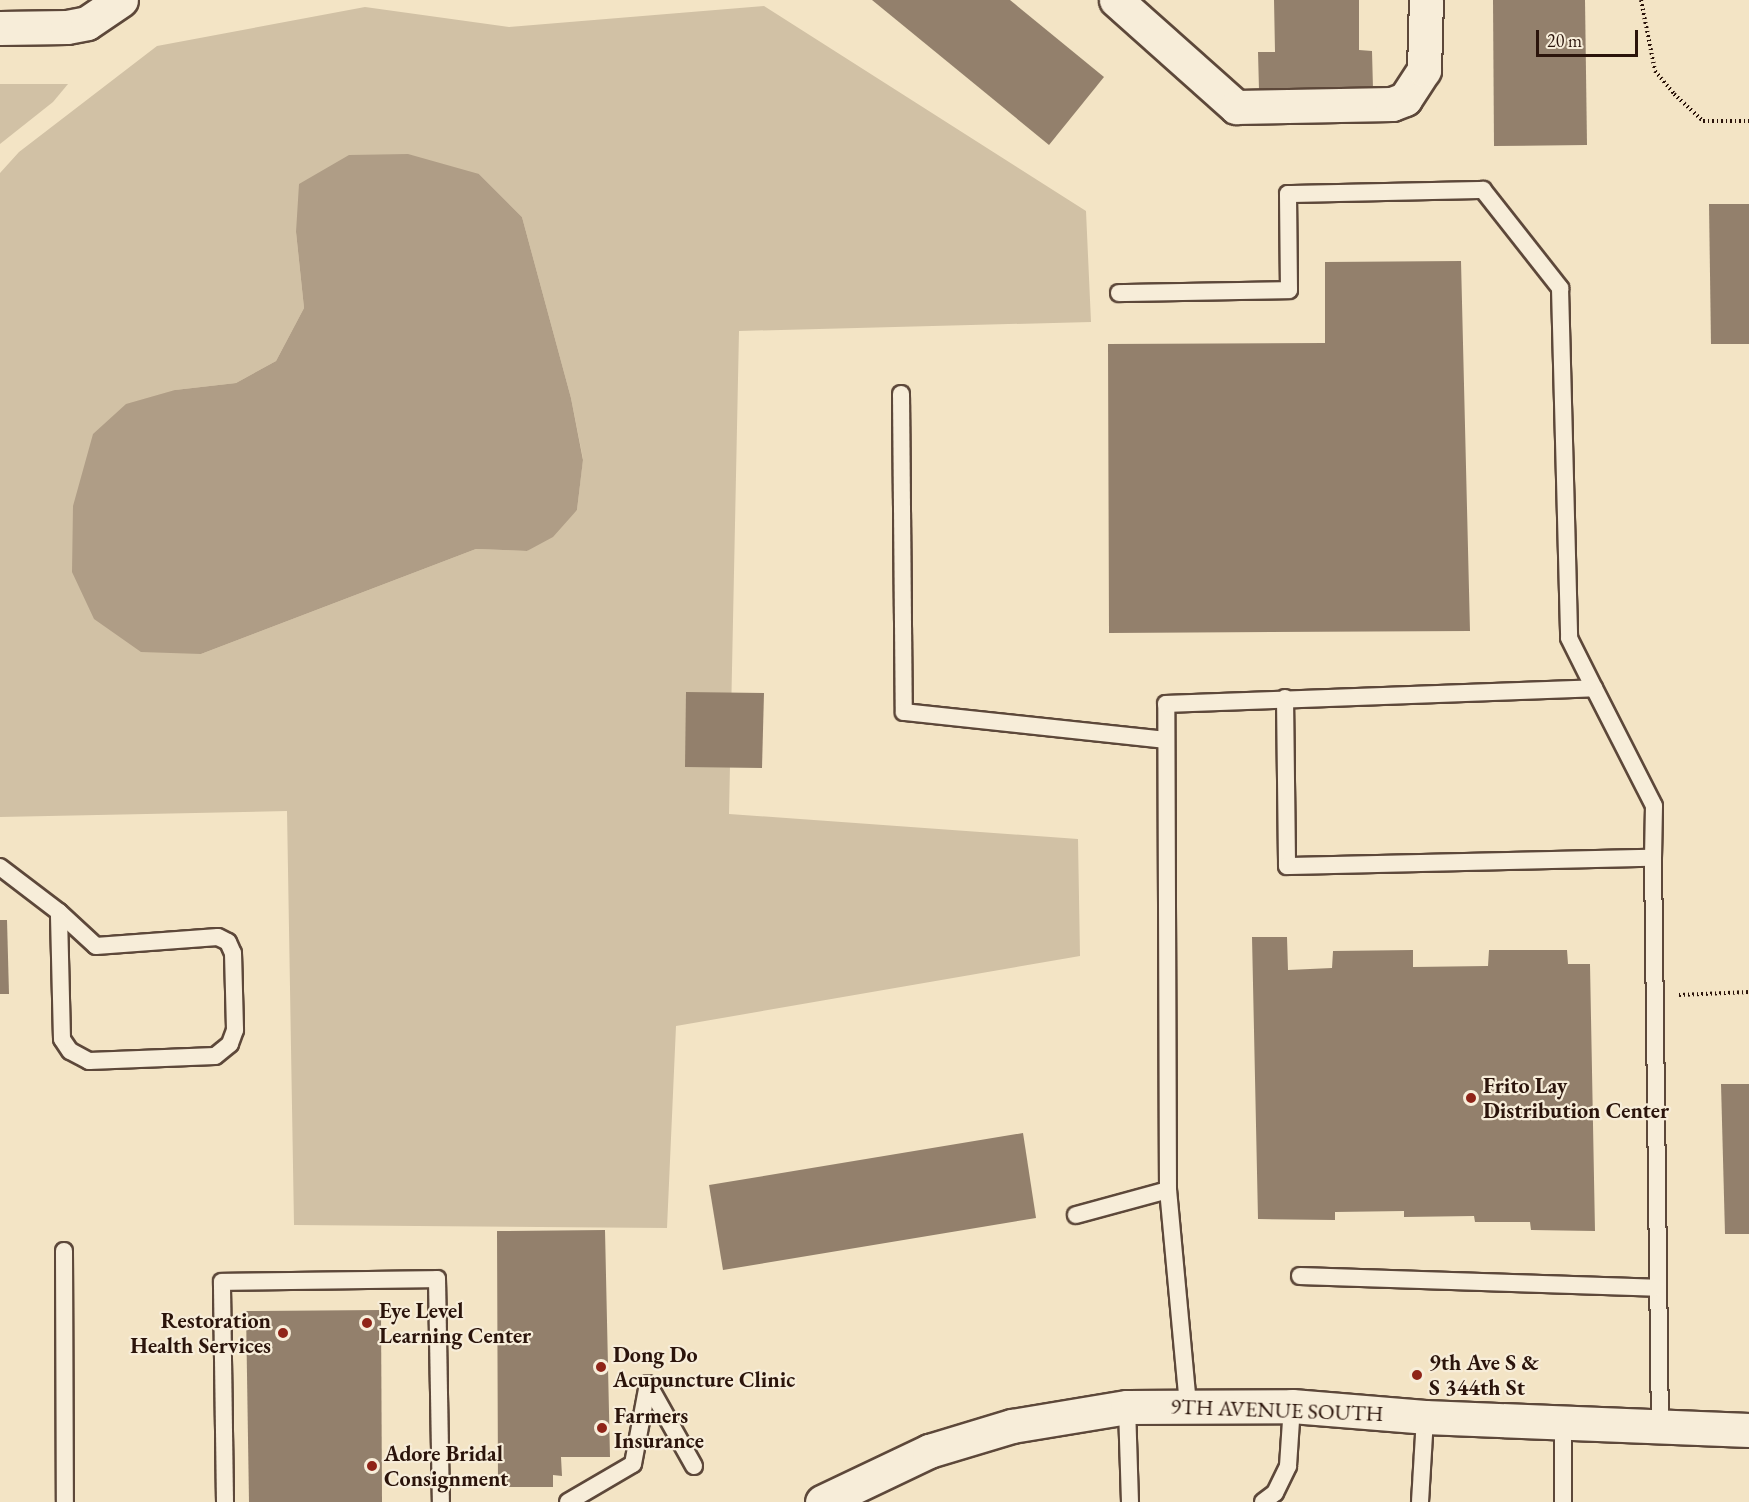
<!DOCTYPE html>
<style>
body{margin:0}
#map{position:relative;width:1749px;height:1502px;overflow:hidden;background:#f3e4c5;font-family:"EB Garamond",serif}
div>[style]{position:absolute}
.green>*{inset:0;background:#d1c1a5}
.water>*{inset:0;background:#af9d86}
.building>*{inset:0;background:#93806c}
.path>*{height:4px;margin-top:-2px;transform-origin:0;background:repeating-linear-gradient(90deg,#2b140b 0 1.5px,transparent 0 4.5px)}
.roads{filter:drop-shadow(2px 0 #5d483a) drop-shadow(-2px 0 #5d483a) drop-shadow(0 2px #5d483a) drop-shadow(0 -2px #5d483a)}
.lane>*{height:16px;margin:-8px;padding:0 8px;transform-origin:8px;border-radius:8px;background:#f7edd9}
.street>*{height:33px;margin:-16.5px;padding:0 16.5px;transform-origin:16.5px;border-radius:16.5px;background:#f7edd9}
.secondary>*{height:33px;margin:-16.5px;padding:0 16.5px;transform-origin:16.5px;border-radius:16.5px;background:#f7edd9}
.dots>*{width:16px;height:16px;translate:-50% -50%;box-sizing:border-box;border:3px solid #f7edd9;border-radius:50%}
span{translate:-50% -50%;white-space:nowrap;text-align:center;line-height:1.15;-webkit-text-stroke:4.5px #f7edd9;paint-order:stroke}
.poi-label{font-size:22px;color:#2b140b;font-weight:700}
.left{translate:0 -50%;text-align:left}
.right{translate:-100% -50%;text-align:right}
.street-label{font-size:22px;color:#2b140b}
.scale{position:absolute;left:1536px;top:30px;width:102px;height:27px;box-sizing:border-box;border:3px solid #2b140b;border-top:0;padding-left:8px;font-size:18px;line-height:21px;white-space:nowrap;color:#2b140b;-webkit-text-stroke:4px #f7edd9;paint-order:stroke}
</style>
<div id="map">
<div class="green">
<i style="clip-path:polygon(evenodd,764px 6px,1086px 211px,1091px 322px,739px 331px,729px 814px,1078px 839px,1080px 956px,676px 1026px,667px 1228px,294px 1225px,287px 811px,0 817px,0 173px,19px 152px,157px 46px,365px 7px,509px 27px,764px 6px,479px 174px,522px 217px,571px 398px,583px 459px,577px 510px,527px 551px,476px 549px,201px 654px,175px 390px,236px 383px,276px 361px,304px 308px,296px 232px,479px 174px)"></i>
<i style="clip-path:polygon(0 84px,68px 84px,53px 102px,0 144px)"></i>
</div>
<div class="water">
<i style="clip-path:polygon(408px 154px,479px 174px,522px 217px,571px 398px,583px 460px,577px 510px,553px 537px,527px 551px,476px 549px,201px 654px,141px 652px,94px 619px,72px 572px,73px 506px,93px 434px,126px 404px,175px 390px,236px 383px,276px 361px,304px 308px,296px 232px,299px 184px,349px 155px)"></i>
</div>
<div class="building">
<i style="clip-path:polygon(872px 0,1010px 0,1104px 77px,1049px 145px)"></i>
<i style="clip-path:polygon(1274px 0,1359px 0,1359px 50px,1372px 51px,1373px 89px,1259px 90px,1258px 52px,1275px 52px)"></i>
<i style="clip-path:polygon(1493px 0,1585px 0,1587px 145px,1494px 146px)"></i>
<i style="clip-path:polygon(1709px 204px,1749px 204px,1749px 344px,1711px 344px)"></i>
<i style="clip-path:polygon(1461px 261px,1470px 631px,1109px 633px,1108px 344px,1325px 343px,1325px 262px)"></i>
<i style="clip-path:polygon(686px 692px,764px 693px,762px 768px,685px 767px)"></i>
<i style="clip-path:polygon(0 920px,7px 920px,9px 994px,0 994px)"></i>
<i style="clip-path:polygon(1252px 937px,1287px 937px,1288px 970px,1332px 968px,1333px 951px,1413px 950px,1413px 967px,1488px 966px,1489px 950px,1567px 950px,1568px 964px,1590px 964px,1595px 1231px,1531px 1230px,1530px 1222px,1475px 1222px,1474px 1216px,1404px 1217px,1404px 1211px,1335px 1212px,1335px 1220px,1258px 1219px)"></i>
<i style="clip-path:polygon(1721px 1084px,1749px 1084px,1749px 1234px,1725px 1234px)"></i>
<i style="clip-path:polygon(1023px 1133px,1036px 1218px,723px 1270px,709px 1185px)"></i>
<i style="clip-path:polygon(605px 1230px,610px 1457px,561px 1457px,562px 1476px,553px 1475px,553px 1487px,498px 1487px,497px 1231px)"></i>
<i style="clip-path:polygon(381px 1310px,382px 1502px,249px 1502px,246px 1311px)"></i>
</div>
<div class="path">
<i style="left:1641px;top:0;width:72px;rotate:78.8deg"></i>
<i style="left:1655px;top:71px;width:30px;rotate:50deg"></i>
<i style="left:1674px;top:94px;width:40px;rotate:43deg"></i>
<i style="left:1703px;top:121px;width:46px"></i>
<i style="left:1679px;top:995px;width:70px;rotate:-2.5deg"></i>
</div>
<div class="roads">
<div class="lane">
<i style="left:1119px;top:293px;width:170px;rotate:-1deg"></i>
<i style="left:1289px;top:290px;width:96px;rotate:-90.6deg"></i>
<i style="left:1288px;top:194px;width:195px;rotate:-1.2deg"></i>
<i style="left:1483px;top:190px;width:125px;rotate:51.8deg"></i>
<i style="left:1560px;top:288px;width:350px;rotate:88.5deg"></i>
<i style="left:1569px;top:638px;width:56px;rotate:63.4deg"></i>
<i style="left:901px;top:394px;width:318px;rotate:89.5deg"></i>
<i style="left:904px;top:712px;width:263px;rotate:6.1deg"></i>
<i style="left:1285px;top:698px;width:168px;rotate:89.3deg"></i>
<i style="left:1287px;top:866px;width:366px;rotate:-1.3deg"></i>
<i style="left:1653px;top:858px;width:570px;rotate:89.3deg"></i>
<i style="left:0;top:867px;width:74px;rotate:37.3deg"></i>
<i style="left:59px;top:912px;width:50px;rotate:42.6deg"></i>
<i style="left:96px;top:946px;width:122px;rotate:-4.2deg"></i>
<i style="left:218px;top:937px;width:11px;rotate:27deg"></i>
<i style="left:228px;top:942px;width:12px;rotate:66deg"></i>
<i style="left:233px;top:953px;width:77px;rotate:88.5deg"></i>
<i style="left:235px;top:1030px;width:15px;rotate:110deg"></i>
<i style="left:230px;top:1044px;width:19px;rotate:141deg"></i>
<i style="left:215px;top:1056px;width:126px;rotate:177.7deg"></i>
<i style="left:89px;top:1061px;width:21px;rotate:-152deg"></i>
<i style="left:70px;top:1051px;width:14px;rotate:-124deg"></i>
<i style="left:62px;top:1039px;width:127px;rotate:-91.4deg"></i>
<i style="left:1076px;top:1215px;width:95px;rotate:-15.2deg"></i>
<i style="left:64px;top:1251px;width:251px;rotate:89.8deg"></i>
<i style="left:1300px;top:1276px;width:356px;rotate:1.9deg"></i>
<i style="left:1188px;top:1405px;width:216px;rotate:-95.3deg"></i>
<i style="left:1168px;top:1190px;width:486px;rotate:-90.2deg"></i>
<i style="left:1166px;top:704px;width:428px;rotate:-2.1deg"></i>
<i style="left:1594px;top:688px;width:132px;rotate:63deg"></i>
<i style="left:1654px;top:806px;width:52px;rotate:91.1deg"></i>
<i style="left:1127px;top:1407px;width:95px;rotate:88.2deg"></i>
<i style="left:1563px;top:1424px;width:78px;rotate:90deg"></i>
<i style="left:225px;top:1502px;width:220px;rotate:-90.8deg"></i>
<i style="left:222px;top:1282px;width:215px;rotate:-0.8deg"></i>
<i style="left:437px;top:1279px;width:223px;rotate:89deg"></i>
<i style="left:568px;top:1502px;width:75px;rotate:-30.3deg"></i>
<i style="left:633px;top:1464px;width:81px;rotate:-79.4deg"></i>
<i style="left:648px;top:1384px;width:94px;rotate:60.7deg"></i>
<i style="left:1263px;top:1502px;width:15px;rotate:-37deg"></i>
<i style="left:1275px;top:1493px;width:30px;rotate:-64deg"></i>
<i style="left:1288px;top:1466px;width:60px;rotate:-86.2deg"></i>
<i style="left:1420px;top:1502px;width:85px;rotate:-86.6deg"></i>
</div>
<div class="street">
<i style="left:1116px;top:0;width:161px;rotate:41.7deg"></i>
<i style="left:1236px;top:107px;width:156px;rotate:-1.1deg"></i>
<i style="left:1392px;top:104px;width:14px;rotate:-21deg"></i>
<i style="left:1405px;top:99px;width:35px;rotate:-57deg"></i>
<i style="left:1424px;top:70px;width:70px;rotate:-88.4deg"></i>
<i style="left:0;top:28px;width:67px;rotate:-0.9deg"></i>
<i style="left:67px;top:27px;width:20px;rotate:-11deg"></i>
<i style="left:87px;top:23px;width:41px;rotate:-34.1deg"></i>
</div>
<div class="secondary">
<i style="left:822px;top:1502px;width:119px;rotate:-25.5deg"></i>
<i style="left:929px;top:1451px;width:87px;rotate:-16.8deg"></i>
<i style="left:1012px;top:1426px;width:117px;rotate:-9.4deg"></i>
<i style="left:1127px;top:1407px;width:165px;rotate:-0.3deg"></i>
<i style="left:1292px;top:1406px;width:133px;rotate:4.7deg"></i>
<i style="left:1425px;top:1417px;width:324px;rotate:2.3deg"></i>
</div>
</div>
<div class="dots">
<i style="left:1471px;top:1098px;background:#8f2418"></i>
<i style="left:367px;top:1323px;background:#8f2418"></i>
<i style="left:283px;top:1333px;background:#8f2418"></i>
<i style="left:601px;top:1367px;background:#8f2418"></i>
<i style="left:1417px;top:1375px;background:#8f2418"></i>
<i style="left:602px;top:1428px;background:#8f2418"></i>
<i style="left:372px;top:1466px;background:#8f2418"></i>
</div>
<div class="poi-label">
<span class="left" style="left:1483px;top:1098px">Frito Lay<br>Distribution Center</span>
<span class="left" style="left:379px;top:1323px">Eye Level<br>Learning Center</span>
<span class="right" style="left:271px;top:1333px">Restoration<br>Health Services</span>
<span class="left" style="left:613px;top:1367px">Dong Do<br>Acupuncture Clinic</span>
<span class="left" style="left:1429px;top:1375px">9th Ave S &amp;<br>S 344th St</span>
<span class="left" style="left:614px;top:1428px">Farmers<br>Insurance</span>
<span class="left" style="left:384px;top:1466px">Adore Bridal<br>Consignment</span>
</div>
<div class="street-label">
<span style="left:1277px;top:1410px;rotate:2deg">9TH AVENUE SOUTH</span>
</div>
<div class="scale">20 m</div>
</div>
